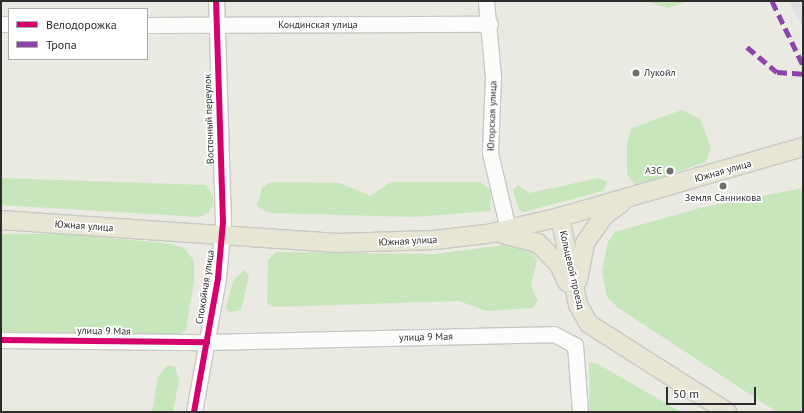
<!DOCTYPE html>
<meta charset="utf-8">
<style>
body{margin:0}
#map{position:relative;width:804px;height:413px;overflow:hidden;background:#eae9e2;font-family:"PT Sans",sans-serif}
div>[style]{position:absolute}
.industrial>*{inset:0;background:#e2e0e1}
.green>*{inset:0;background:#c7e6bc}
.roads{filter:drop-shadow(1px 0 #c8c8c7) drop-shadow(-1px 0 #c8c8c7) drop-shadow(0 1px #c8c8c7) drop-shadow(0 -1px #c8c8c7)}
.minor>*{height:15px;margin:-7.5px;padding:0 7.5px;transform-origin:7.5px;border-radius:7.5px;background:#fcfcfb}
.major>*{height:18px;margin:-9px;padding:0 9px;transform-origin:9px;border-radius:9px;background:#e7e6d5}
.quiet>*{height:5px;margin-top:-2.5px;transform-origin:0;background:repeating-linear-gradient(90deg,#8e44ad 0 10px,transparent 0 15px)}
.cycleway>*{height:6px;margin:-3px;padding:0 3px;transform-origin:3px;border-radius:3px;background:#d6006c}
.dots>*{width:11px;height:11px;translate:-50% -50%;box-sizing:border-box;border:2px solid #fff;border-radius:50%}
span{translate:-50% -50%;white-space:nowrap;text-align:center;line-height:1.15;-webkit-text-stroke:3.5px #fff;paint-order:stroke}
.street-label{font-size:10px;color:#2d2d2d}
.poi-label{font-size:10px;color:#2d2d2d}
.left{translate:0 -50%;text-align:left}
.right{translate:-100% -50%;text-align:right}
.frame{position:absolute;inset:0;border:2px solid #2d2d2d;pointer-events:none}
.legend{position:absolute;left:8px;top:8px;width:140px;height:52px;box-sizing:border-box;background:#fff;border:1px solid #ababab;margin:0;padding:5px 7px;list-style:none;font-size:12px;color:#2d2d2d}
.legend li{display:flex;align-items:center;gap:8px;height:20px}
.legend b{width:20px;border:1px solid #ababab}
.scale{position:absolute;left:666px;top:387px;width:90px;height:18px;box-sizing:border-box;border:2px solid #2d2d2d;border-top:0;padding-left:5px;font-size:12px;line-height:14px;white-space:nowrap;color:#2d2d2d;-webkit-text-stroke:3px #fff;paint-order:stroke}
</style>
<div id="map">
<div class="industrial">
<i style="clip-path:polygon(788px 1px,803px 1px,803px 27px)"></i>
</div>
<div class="green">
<i style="clip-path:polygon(645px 1px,688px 1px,668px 8px)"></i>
<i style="clip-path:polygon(682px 110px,700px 119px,711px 147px,706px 162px,636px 186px,627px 174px,627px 142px,632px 128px)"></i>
<i style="clip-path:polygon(1px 178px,206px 185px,213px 196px,213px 205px,209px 212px,199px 217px,1px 205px)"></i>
<i style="clip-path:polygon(599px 178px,607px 182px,603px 191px,524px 212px,519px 210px,513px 190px,518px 185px,529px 193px)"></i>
<i style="clip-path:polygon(270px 182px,340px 183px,370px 196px,391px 182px,480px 182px,490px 189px,491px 211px,413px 217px,269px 213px,257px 206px,262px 188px)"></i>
<i style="clip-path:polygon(803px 188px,803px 412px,777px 412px,617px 307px,607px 297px,602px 271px,608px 242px,615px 232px,700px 208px)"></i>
<i style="clip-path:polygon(1px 234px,68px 234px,172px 244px,185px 249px,194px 261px,194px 280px,186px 330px,178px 335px,1px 333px)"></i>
<i style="clip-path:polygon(504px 245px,528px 247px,537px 260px,531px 286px,538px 301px,532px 308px,487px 311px,459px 301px,275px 307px,267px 303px,268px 260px,276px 252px,435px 254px)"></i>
<i style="clip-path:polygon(244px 270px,249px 276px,241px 310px,229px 312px,226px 308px,233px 281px)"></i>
<i style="clip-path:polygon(589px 363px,596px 363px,681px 412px,590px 412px)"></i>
<i style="clip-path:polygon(167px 365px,175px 367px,179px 379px,173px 412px,152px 412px,158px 377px)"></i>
</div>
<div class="roads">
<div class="minor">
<i style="left:486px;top:1px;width:76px;rotate:84.7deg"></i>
<i style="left:493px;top:77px;width:76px;rotate:92.3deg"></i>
<i style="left:490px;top:153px;width:78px;rotate:76.7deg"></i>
<i style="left:1px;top:24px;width:8px"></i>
<i style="left:147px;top:25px;width:343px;rotate:-0.2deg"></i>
<i style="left:1px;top:340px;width:206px;rotate:0.6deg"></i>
<i style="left:207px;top:342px;width:347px;rotate:-1.3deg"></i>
<i style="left:554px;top:334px;width:24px;rotate:28deg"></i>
<i style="left:575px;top:345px;width:67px;rotate:85.7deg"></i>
<i style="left:194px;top:412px;width:136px;rotate:-79.8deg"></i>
<i style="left:218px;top:278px;width:56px;rotate:-84.9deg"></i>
<i style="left:223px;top:222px;width:221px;rotate:-91.8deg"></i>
</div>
<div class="major">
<i style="left:560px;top:217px;width:90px;rotate:78.4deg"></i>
<i style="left:578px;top:305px;width:22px;rotate:60deg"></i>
<i style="left:589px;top:324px;width:164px;rotate:32.5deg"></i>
<i style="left:1px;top:220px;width:337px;rotate:3.9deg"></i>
<i style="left:337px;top:243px;width:97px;rotate:-1.8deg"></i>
<i style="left:434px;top:240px;width:53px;rotate:-6.5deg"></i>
<i style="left:487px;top:234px;width:75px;rotate:-13.1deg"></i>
<i style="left:560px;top:217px;width:253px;rotate:-16.1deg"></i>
<i style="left:502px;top:234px;width:37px;rotate:14deg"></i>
<i style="left:538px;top:243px;width:30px;rotate:46deg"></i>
<i style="left:559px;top:265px;width:19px;rotate:65deg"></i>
<i style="left:578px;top:280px;width:38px;rotate:-79deg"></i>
<i style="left:585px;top:243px;width:33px;rotate:-55deg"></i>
<i style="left:604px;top:216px;width:21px;rotate:-37deg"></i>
</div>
</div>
<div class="quiet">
<i style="left:772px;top:1px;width:71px;rotate:64.2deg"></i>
<i style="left:747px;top:47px;width:39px;rotate:40deg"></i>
<i style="left:777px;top:72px;width:26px;rotate:4deg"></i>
</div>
<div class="cycleway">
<i style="left:1px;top:340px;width:206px;rotate:0.6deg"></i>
<i style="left:194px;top:412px;width:136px;rotate:-79.8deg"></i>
<i style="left:218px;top:278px;width:56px;rotate:-84.9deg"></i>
<i style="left:223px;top:222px;width:221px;rotate:-91.8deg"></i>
</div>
<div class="dots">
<i style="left:636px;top:73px;background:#6f6f6c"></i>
<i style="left:670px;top:171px;background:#6f6f6c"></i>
<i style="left:723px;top:186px;background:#6f6f6c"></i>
</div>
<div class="street-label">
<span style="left:318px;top:25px">Кондинская улица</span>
<span style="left:492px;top:116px;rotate:-88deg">Югорская улица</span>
<span style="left:209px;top:119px;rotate:-92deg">Восточный переулок</span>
<span style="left:723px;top:171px;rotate:-16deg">Южная улица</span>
<span style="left:84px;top:226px;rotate:4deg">Южная улица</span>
<span style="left:408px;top:241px;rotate:-3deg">Южная улица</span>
<span style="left:572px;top:270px;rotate:77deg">Кольцевой проезд</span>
<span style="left:205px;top:287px;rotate:-81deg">Спокойная улица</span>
<span style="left:104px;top:331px;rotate:1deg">улица 9 Мая</span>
<span style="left:426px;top:337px;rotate:-1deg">улица 9 Мая</span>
</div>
<div class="poi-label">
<span class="left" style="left:644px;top:73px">Лукойл</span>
<span class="right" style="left:662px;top:171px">АЗС</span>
<span style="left:723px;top:198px">Земля Санникова</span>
</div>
<div class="frame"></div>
<ul class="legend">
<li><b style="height:5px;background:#d6006c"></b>Велодорожка</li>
<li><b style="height:5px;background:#8e44ad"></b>Тропа</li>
</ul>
<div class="scale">50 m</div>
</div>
